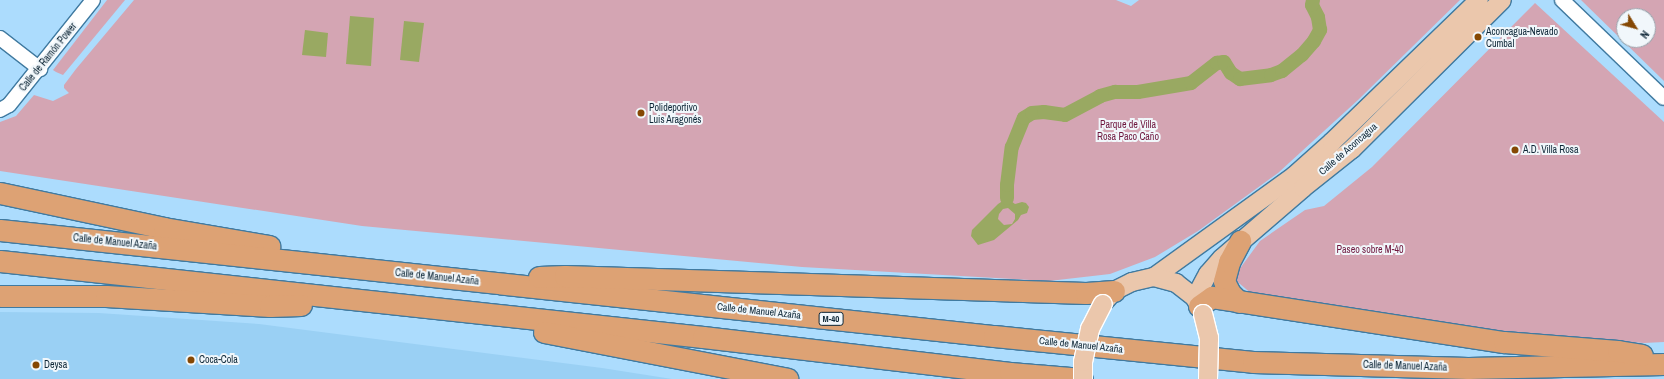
<!DOCTYPE html>
<meta charset="utf-8">
<style>
body{margin:0}
#map{position:relative;width:1664px;height:379px;overflow:hidden;background:#acdcfd;font-family:"Archivo Narrow",sans-serif}
div>[style]{position:absolute}
.built>*{inset:0;background:#9ad0f4}
.green>*{inset:0;background:#d4a5b3}
.water>*{inset:0;background:#99a962}
.canal>*{height:14px;margin:-7px;padding:0 7px;transform-origin:7px;border-radius:7px;background:#99a962}
.roads{filter:drop-shadow(1px 0 #407aa0) drop-shadow(-1px 0 #407aa0) drop-shadow(0 1px #407aa0) drop-shadow(0 -1px #407aa0)}
.minor>*{height:14px;margin:-7px;padding:0 7px;transform-origin:7px;border-radius:7px;background:#fff}
.major>*{height:18px;margin:-9px;padding:0 9px;transform-origin:9px;border-radius:9px;background:#ebc7ac}
.highway>*{height:21px;margin:-10.5px;padding:0 10.5px;transform-origin:10.5px;border-radius:10.5px;background:#dda274}
.bridges{filter:drop-shadow(1px 0 #fff) drop-shadow(-1px 0 #fff) drop-shadow(0 1px #fff) drop-shadow(0 -1px #fff)}
.major-bridge>*{height:18px;margin:-9px;padding:0 9px;transform-origin:9px;border-radius:9px;background:#ebc7ac}
.dots>*{width:11px;height:11px;translate:-50% -50%;box-sizing:border-box;border:2px solid #f1f7fb;border-radius:50%}
span{translate:-50% -50%;white-space:nowrap;text-align:center;line-height:1.15;-webkit-text-stroke:4px #f1f7fb;paint-order:stroke}
.shield-label span{padding:1px 3px;background:#f1f7fb;border:1px solid;border-radius:3px;-webkit-text-stroke-width:0}
.shield-label{font-size:9px;color:#0d2636;font-weight:700}
.poi-label{font-size:10px;color:#0d2636}
.left{translate:0 -50%;text-align:left}
.street-label{font-size:10px;color:#0d2636}
.park-label{font-size:10px;color:#6e163d}
.north{position:absolute;left:1616px;top:8px;width:40px;height:40px;box-sizing:border-box;background:#f1f7fb;border:1px solid #96a3ac;border-radius:50%;rotate:127deg;font-size:11px;font-weight:700;line-height:16px;text-align:center;color:#0d2636}
.north::after{content:'';display:block;margin:auto;width:14px;height:18px;background:#854804;clip-path:polygon(50% 0,100% 100%,50% 72%,0 100%)}
</style>
<div id="map">
<div class="built">
<i style="clip-path:polygon(0 312px,99px 313px,259px 324px,602px 368px,672px 379px,0 379px)"></i>
</div>
<div class="green">
<i style="clip-path:polygon(107px 0,125px 0,63px 75px,56px 72px,53px 70px)"></i>
<i style="clip-path:polygon(134px 0,1116px 0,1131px 6px,1139px 0,1460px 0,1358px 100px,1278px 173px,1198px 231px,1155px 257px,1110px 274px,1049px 281px,802px 267px,362px 226px,0 171px,0 122px,16px 116px,34px 95px,53px 101px,69px 93px,64px 88px,64px 85px,76px 69px)"></i>
<i style="clip-path:polygon(evenodd,1581px 0,1664px 0,1664px 81px,1581px 0,1624px 16px,1648px 16px,1648px 40px,1624px 40px,1624px 16px)"></i>
<i style="clip-path:polygon(1535px 3px,1664px 122px,1664px 342px,1644px 343px,1466px 329px,1253px 295px,1233px 278px,1260px 241px,1305px 210px,1324px 206px,1372px 167px)"></i>
</div>
<div class="water">
<i style="clip-path:polygon(350px 16px,374px 18px,371px 66px,346px 64px)"></i>
<i style="clip-path:polygon(404px 21px,424px 23px,419px 62px,400px 60px)"></i>
<i style="clip-path:polygon(305px 30px,328px 33px,326px 57px,302px 55px)"></i>
<i style="clip-path:polygon(evenodd,1007px 198px,1015px 204px,1022px 202px,1026px 203px,1029px 207px,1027px 213px,1021px 215px,1018px 220px,994px 240px,978px 245px,971px 236px,972px 230px,998px 204px,1007px 198px,1008px 208px,1015px 214px,1015px 219px,1012px 224px,1004px 225px,998px 219px,999px 214px,1003px 209px,1008px 208px)"></i>
</div>
<div class="canal">
<i style="left:1007px;top:198px;width:13px;rotate:-90deg"></i>
<i style="left:1007px;top:185px;width:38px;rotate:-83deg"></i>
<i style="left:1012px;top:147px;width:31px;rotate:-68deg"></i>
<i style="left:1024px;top:118px;width:9px;rotate:-32deg"></i>
<i style="left:1032px;top:113px;width:12px;rotate:-5deg"></i>
<i style="left:1044px;top:112px;width:21px;rotate:8deg"></i>
<i style="left:1065px;top:115px;width:40px;rotate:-28deg"></i>
<i style="left:1100px;top:96px;width:16px;rotate:-15deg"></i>
<i style="left:1115px;top:92px;width:23px"></i>
<i style="left:1138px;top:92px;width:54px;rotate:-9.6deg"></i>
<i style="left:1191px;top:83px;width:33px;rotate:-38deg"></i>
<i style="left:1217px;top:63px;width:7px;rotate:-8deg"></i>
<i style="left:1224px;top:62px;width:13px;rotate:58deg"></i>
<i style="left:1231px;top:73px;width:11px;rotate:34deg"></i>
<i style="left:1240px;top:79px;width:31px;rotate:-7deg"></i>
<i style="left:1271px;top:75px;width:12px;rotate:-20deg"></i>
<i style="left:1282px;top:71px;width:26px;rotate:-39deg"></i>
<i style="left:1302px;top:55px;width:18px;rotate:-49deg"></i>
<i style="left:1314px;top:41px;width:13px;rotate:-61deg"></i>
<i style="left:1320px;top:30px;width:13px;rotate:-99deg"></i>
<i style="left:1318px;top:17px;width:13px;rotate:-117deg"></i>
<i style="left:1312px;top:5px;width:5px;rotate:-79deg"></i>
</div>
<div class="roads">
<div class="minor">
<i style="left:1562px;top:0;width:141px;rotate:43.9deg"></i>
<i style="left:0;top:38px;width:51px;rotate:37.8deg"></i>
<i style="left:0;top:110px;width:10px;rotate:-29deg"></i>
<i style="left:9px;top:105px;width:134px;rotate:-51.3deg"></i>
</div>
<div class="major">
<i style="left:1154px;top:277px;width:173px;rotate:-35.8deg"></i>
<i style="left:1294px;top:176px;width:51px;rotate:-41.8deg"></i>
<i style="left:1332px;top:142px;width:204px;rotate:-44deg"></i>
<i style="left:1195px;top:298px;width:27px;rotate:-62deg"></i>
<i style="left:1208px;top:274px;width:21px;rotate:-49deg"></i>
<i style="left:1222px;top:258px;width:107px;rotate:-40.8deg"></i>
<i style="left:1303px;top:188px;width:63px;rotate:-38.5deg"></i>
<i style="left:1352px;top:149px;width:211px;rotate:-44.8deg"></i>
<i style="left:1105px;top:301px;width:13px;rotate:-48deg"></i>
<i style="left:1114px;top:291px;width:20px;rotate:-27deg"></i>
<i style="left:1132px;top:282px;width:23px;rotate:-13deg"></i>
<i style="left:1154px;top:277px;width:23px;rotate:15deg"></i>
<i style="left:1176px;top:283px;width:24px;rotate:38deg"></i>
<i style="left:1195px;top:298px;width:11px;rotate:63deg"></i>
</div>
<div class="highway">
<i style="left:0;top:193px;width:168px;rotate:12deg"></i>
<i style="left:164px;top:228px;width:107px;rotate:9.7deg"></i>
<i style="left:0;top:230px;width:1000px;rotate:6.09deg"></i>
<i style="left:994px;top:336px;width:260px;rotate:5.7deg"></i>
<i style="left:1253px;top:362px;width:215px;rotate:1.6deg"></i>
<i style="left:1468px;top:368px;width:196px;rotate:-1.2deg"></i>
<i style="left:0;top:261px;width:707px;rotate:6.17deg"></i>
<i style="left:703px;top:337px;width:309px;rotate:6.7deg"></i>
<i style="left:1010px;top:373px;width:72px;rotate:4.8deg"></i>
<i style="left:539px;top:277px;width:26px;rotate:-2deg"></i>
<i style="left:565px;top:276px;width:521px;rotate:1.87deg"></i>
<i style="left:1086px;top:293px;width:28px;rotate:-4deg"></i>
<i style="left:0;top:296px;width:106px"></i>
<i style="left:106px;top:296px;width:164px;rotate:3.5deg"></i>
<i style="left:270px;top:306px;width:31px;rotate:-2deg"></i>
<i style="left:1239px;top:302px;width:13px;rotate:-135deg"></i>
<i style="left:1230px;top:293px;width:13px;rotate:-117deg"></i>
<i style="left:1224px;top:281px;width:20px;rotate:-75deg"></i>
<i style="left:1229px;top:262px;width:24px;rotate:-62deg"></i>
<i style="left:1199px;top:306px;width:16px;rotate:-35deg"></i>
<i style="left:1212px;top:297px;width:295px;rotate:8.8deg"></i>
<i style="left:1504px;top:342px;width:114px;rotate:4.5deg"></i>
<i style="left:1618px;top:351px;width:24px;rotate:9deg"></i>
<i style="left:544px;top:332px;width:248px;rotate:10.9deg"></i>
</div>
</div>
<div class="bridges">
<div class="major-bridge">
<i style="left:1203px;top:314px;width:25px;rotate:76deg"></i>
<i style="left:1209px;top:338px;width:41px;rotate:91.4deg"></i>
<i style="left:1083px;top:379px;width:17px;rotate:-90deg"></i>
<i style="left:1083px;top:362px;width:34px;rotate:-78deg"></i>
<i style="left:1090px;top:329px;width:28px;rotate:-63deg"></i>
</div>
</div>
<div class="dots">
<i style="left:1478px;top:37px;background:#854804"></i>
<i style="left:641px;top:113px;background:#854804"></i>
<i style="left:1515px;top:150px;background:#854804"></i>
<i style="left:191px;top:360px;background:#854804"></i>
<i style="left:36px;top:365px;background:#854804"></i>
</div>
<div class="shield-label">
<span style="left:831px;top:319px">M-40</span>
</div>
<div class="poi-label">
<span class="left" style="left:1486px;top:37px">Aconcagua-Nevado<br>Cumbal</span>
<span class="left" style="left:649px;top:113px">Polideportivo<br>Luis Aragonés</span>
<span class="left" style="left:1523px;top:150px">A.D. Villa Rosa</span>
<span class="left" style="left:199px;top:360px">Coca-Cola</span>
<span class="left" style="left:44px;top:365px">Deysa</span>
</div>
<div class="street-label">
<span style="left:48px;top:57px;rotate:-51deg">Calle de Ramón Power</span>
<span style="left:1348px;top:149px;rotate:-41deg">Calle de Aconcagua</span>
<span style="left:115px;top:242px;rotate:6deg">Calle de Manuel Azaña</span>
<span style="left:437px;top:277px;rotate:6deg">Calle de Manuel Azaña</span>
<span style="left:759px;top:311px;rotate:6deg">Calle de Manuel Azaña</span>
<span style="left:1081px;top:345px;rotate:6deg">Calle de Manuel Azaña</span>
<span style="left:1405px;top:366px;rotate:2deg">Calle de Manuel Azaña</span>
</div>
<div class="park-label">
<span style="left:1128px;top:130px">Parque de Villa<br>Rosa Paco Caño</span>
<span style="left:1370px;top:250px">Paseo sobre M-40</span>
</div>
<div class="north">N</div>
</div>
